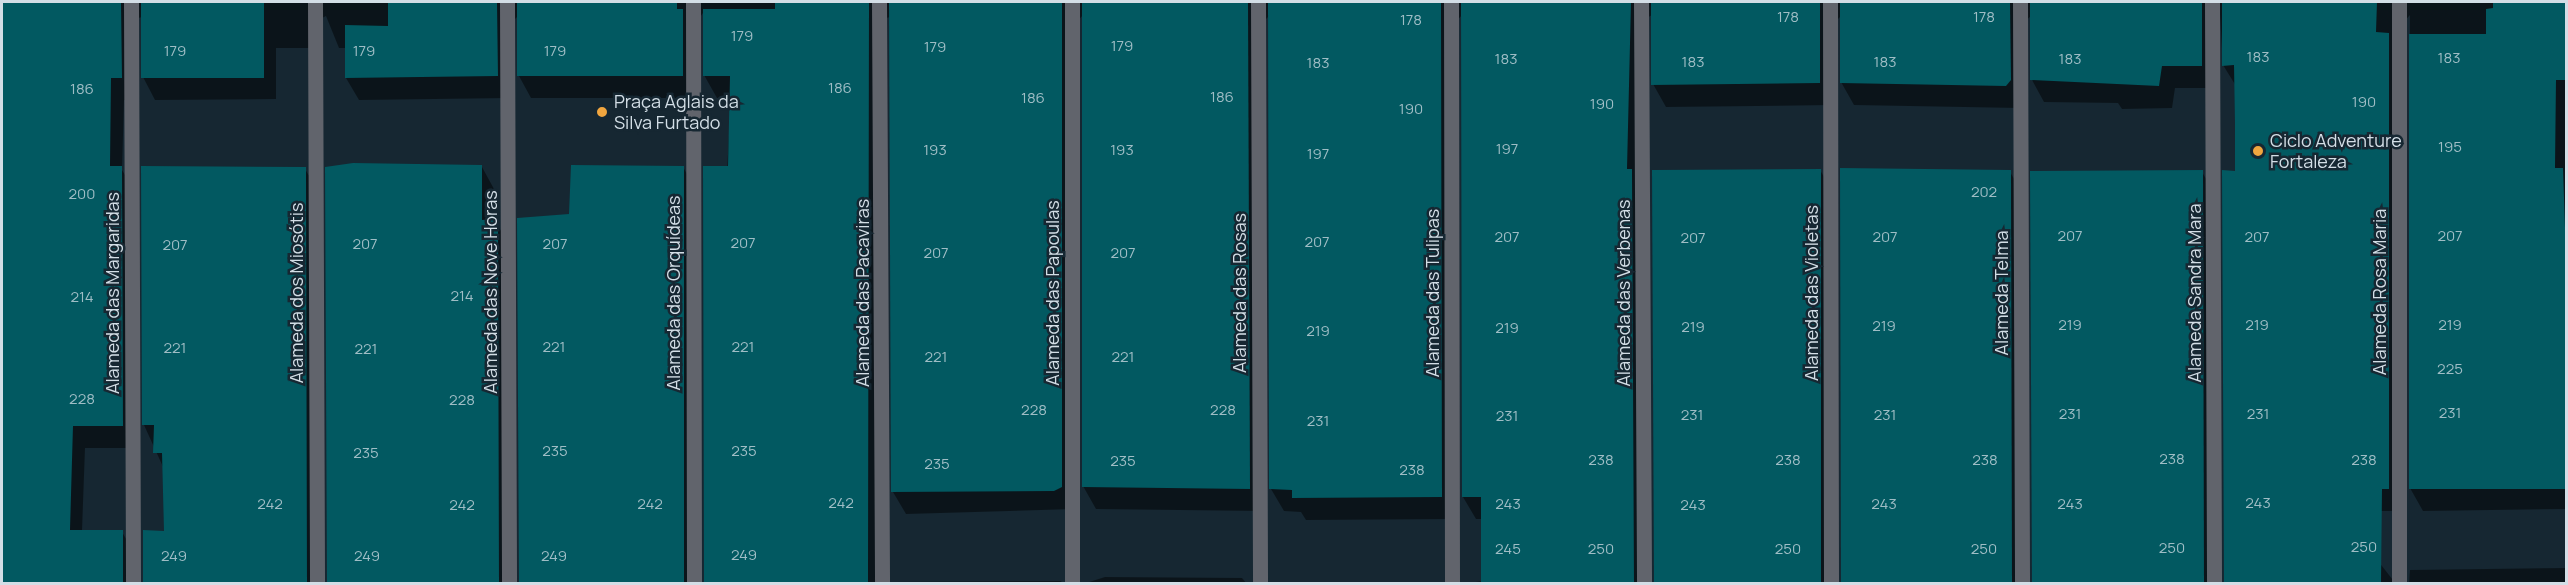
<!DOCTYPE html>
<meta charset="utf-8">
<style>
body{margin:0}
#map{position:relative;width:2568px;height:585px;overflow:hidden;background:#162732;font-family:Manrope,sans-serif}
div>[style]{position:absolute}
.shadow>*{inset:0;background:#0007}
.building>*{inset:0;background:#025961}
.minor>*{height:15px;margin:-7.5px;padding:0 7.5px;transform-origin:7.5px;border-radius:7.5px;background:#61646c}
.dots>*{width:16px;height:16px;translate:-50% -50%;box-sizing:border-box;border:3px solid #162732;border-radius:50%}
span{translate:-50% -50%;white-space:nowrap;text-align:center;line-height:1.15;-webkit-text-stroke:5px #162732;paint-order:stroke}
.number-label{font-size:15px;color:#9fbdc5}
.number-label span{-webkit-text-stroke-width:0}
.poi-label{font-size:18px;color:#d3dee6}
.left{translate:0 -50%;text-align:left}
.street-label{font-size:18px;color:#d3dee6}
.frame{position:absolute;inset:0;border:3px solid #d3dee6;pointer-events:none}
</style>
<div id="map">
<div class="shadow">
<i style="clip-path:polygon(2px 2px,2566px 2px,2566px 509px,2423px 511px,2410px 488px,2410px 15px,2401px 25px,2401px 511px,2339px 511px,2396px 584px,2224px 584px,2224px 172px,2237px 172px,2236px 86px,2223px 65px,2220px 15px,2214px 24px,2214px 88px,2175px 88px,2172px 108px,2122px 109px,2118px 103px,2044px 102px,2032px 80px,2031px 16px,2022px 24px,2019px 108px,1854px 105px,1841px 82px,1841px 16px,1832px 25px,1832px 105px,1666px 107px,1653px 84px,1652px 15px,1645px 19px,1646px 584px,1461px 584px,1483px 581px,1483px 519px,1476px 519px,1463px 497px,1462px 15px,1453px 25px,1454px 519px,1306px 520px,1301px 512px,1284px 511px,1271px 489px,1269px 16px,1260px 25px,1262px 511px,1096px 509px,1083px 486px,1083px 15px,1074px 25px,1074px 509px,906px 514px,893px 492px,890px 17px,883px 19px,880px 584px,705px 584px,731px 98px,717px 98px,704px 75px,703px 13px,695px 24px,695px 98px,531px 98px,519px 76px,518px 16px,509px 25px,510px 98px,359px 100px,346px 78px,346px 48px,339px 48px,326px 16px,318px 20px,317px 48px,276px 48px,276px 99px,155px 100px,143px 77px,142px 17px,135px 19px,134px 100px,124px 100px,122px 170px,134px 190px,135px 448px,85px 448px,82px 531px,122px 532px,135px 554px,136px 584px,2px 584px)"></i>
<i style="clip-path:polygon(482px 167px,494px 189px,494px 221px,510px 243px,511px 584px,328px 584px)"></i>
<i style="clip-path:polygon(683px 167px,696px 190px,696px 584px,520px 584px,570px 216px)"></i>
<i style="clip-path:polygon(305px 169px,318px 191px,319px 584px,143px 584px,144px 532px,165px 532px,164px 469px,144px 425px)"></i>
<i style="clip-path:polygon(1820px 170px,1833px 192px,1833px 584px,1655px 584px)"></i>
<i style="clip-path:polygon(2010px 172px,2023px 194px,2024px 584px,1842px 584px)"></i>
<i style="clip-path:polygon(2202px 172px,2215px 194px,2216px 584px,2033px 584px)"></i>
<i style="clip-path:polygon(2566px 568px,2566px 584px,2409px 584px,2410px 570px)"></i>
<i style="clip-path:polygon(1105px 577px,1242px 578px,1247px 584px,1083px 584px)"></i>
<i style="clip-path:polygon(1061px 581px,1063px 584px,891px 584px,893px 582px)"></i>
<i style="clip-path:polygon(1270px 582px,1441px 582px,1442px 584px,1269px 584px)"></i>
</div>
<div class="building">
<i style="clip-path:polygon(2px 2px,121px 2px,122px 78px,111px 78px,110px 166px,122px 166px,123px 426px,73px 426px,70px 530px,123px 530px,123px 582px,2px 582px)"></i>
<i style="clip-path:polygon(141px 2px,264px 2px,264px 78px,141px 78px)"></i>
<i style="clip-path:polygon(388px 2px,497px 2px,498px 76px,345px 78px,345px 25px,388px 26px)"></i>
<i style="clip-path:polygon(517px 2px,677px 2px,677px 9px,683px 9px,683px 76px,517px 76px)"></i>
<i style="clip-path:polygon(775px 2px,869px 2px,868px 584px,704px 584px,703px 166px,728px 166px,730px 76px,703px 76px,703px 9px,775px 9px)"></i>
<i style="clip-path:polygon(889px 2px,1062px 2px,1062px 487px,1054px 491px,891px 492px)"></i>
<i style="clip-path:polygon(1082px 2px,1248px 2px,1250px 489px,1082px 487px)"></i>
<i style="clip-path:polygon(1268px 2px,1441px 2px,1442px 497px,1292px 498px,1292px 490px,1269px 489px)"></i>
<i style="clip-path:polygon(1461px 2px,1631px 2px,1627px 169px,1632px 169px,1634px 584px,1481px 584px,1481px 497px,1462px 497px)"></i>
<i style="clip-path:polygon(1651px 2px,1820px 2px,1820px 83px,1651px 85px)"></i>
<i style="clip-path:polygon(1840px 2px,2010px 2px,2011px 80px,2006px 86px,1840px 83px)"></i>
<i style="clip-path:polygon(2030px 2px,2202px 2px,2202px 66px,2162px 66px,2159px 86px,2030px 80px)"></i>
<i style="clip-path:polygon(2222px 2px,2377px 2px,2376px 32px,2389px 33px,2389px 489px,2382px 489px,2381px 584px,2224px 584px,2222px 170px,2235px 171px,2235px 124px,2234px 65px,2222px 66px)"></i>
<i style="clip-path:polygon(2493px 2px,2566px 2px,2566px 80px,2556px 80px,2555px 168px,2563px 168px,2566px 257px,2566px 489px,2409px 489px,2409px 34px,2486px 34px,2486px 9px,2493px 8px)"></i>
<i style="clip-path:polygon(353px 163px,482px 165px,482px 220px,498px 219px,499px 584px,327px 584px,325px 167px)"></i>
<i style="clip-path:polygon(571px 165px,684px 166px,684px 584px,519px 584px,517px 218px,569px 214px)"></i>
<i style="clip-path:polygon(141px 166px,306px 167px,307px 584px,143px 582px,143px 530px,164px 531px,162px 453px,153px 453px,154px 425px,142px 425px)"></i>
<i style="clip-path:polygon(1840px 168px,2011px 170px,2012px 584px,1841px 584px)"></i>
<i style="clip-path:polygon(1821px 169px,1821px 584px,1654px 584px,1652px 170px)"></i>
<i style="clip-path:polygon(2203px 170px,2204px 584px,2032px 584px,2030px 171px)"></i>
</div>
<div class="minor">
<i style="left:131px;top:2px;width:582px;rotate:89.8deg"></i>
<i style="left:315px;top:2px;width:582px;rotate:89.8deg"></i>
<i style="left:507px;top:2px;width:582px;rotate:89.8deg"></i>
<i style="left:693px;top:2px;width:582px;rotate:89.9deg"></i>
<i style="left:879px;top:2px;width:582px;rotate:89.7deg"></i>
<i style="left:1072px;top:2px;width:582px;rotate:90deg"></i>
<i style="left:1258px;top:2px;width:582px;rotate:89.8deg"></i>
<i style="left:1451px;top:2px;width:582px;rotate:89.9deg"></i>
<i style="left:1641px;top:2px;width:582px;rotate:89.7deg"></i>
<i style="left:1830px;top:2px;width:582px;rotate:89.9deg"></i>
<i style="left:2020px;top:2px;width:582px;rotate:89.8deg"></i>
<i style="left:2212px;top:2px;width:582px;rotate:89.8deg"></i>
<i style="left:2399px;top:584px;width:582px;rotate:-90deg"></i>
</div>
<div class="dots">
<i style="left:602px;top:112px;background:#f1a63f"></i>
<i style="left:2258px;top:151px;background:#f1a63f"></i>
</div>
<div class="number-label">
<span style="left:1788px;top:17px">178</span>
<span style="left:1984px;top:17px">178</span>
<span style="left:1411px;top:20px">178</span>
<span style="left:742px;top:36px">179</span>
<span style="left:1122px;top:46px">179</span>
<span style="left:935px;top:47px">179</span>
<span style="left:175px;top:51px">179</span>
<span style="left:364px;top:51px">179</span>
<span style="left:555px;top:51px">179</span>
<span style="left:2258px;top:57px">183</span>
<span style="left:2449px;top:58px">183</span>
<span style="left:1506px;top:59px">183</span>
<span style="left:2070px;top:59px">183</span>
<span style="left:1693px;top:62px">183</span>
<span style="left:1885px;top:62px">183</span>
<span style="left:1318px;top:63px">183</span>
<span style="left:840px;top:88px">186</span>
<span style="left:82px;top:89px">186</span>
<span style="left:1222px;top:97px">186</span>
<span style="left:1033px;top:98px">186</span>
<span style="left:2364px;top:102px">190</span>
<span style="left:1602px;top:104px">190</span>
<span style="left:1411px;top:109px">190</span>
<span style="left:2450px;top:147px">195</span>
<span style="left:1507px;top:149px">197</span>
<span style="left:935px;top:150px">193</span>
<span style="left:1122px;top:150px">193</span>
<span style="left:1318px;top:154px">197</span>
<span style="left:1984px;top:192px">202</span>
<span style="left:82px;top:194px">200</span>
<span style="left:2070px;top:236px">207</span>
<span style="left:2450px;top:236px">207</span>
<span style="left:1507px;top:237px">207</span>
<span style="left:1885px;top:237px">207</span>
<span style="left:2257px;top:237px">207</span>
<span style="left:1693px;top:238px">207</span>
<span style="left:1317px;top:242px">207</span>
<span style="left:743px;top:243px">207</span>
<span style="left:365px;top:244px">207</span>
<span style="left:555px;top:244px">207</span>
<span style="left:175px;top:245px">207</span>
<span style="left:936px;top:253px">207</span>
<span style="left:1123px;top:253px">207</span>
<span style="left:462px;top:296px">214</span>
<span style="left:82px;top:297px">214</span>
<span style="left:2070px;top:325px">219</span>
<span style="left:2257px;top:325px">219</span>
<span style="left:2450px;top:325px">219</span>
<span style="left:1884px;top:326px">219</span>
<span style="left:1693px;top:327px">219</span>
<span style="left:1507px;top:328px">219</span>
<span style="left:1318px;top:331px">219</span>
<span style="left:554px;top:347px">221</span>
<span style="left:743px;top:347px">221</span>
<span style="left:175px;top:348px">221</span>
<span style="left:366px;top:349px">221</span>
<span style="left:936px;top:357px">221</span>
<span style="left:1123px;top:357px">221</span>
<span style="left:2450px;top:369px">225</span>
<span style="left:82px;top:399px">228</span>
<span style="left:462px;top:400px">228</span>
<span style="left:1034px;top:410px">228</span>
<span style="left:1223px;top:410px">228</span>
<span style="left:2450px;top:413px">231</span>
<span style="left:2070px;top:414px">231</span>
<span style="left:2258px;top:414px">231</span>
<span style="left:1692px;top:415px">231</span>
<span style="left:1885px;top:415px">231</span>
<span style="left:1507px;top:416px">231</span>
<span style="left:1318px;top:421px">231</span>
<span style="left:555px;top:451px">235</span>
<span style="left:744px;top:451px">235</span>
<span style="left:366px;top:453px">235</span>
<span style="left:2172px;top:459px">238</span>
<span style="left:1601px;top:460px">238</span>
<span style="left:1788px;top:460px">238</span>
<span style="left:1985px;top:460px">238</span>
<span style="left:2364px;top:460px">238</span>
<span style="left:1123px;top:461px">235</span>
<span style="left:937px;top:464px">235</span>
<span style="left:1412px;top:470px">238</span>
<span style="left:841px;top:503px">242</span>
<span style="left:2258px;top:503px">243</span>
<span style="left:270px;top:504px">242</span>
<span style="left:650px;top:504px">242</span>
<span style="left:1508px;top:504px">243</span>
<span style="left:1884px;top:504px">243</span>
<span style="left:2070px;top:504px">243</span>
<span style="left:462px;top:505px">242</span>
<span style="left:1693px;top:505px">243</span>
<span style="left:2364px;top:547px">250</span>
<span style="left:2172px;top:548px">250</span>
<span style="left:1508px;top:549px">245</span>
<span style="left:1601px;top:549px">250</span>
<span style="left:1788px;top:549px">250</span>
<span style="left:1984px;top:549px">250</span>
<span style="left:744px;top:555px">249</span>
<span style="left:174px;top:556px">249</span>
<span style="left:367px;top:556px">249</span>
<span style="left:554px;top:556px">249</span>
</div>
<div class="poi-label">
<span class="left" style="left:614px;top:112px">Praça Aglais da<br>Silva Furtado</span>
<span class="left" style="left:2270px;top:151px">Ciclo Adventure<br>Fortaleza</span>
</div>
<div class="street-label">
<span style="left:490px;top:292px;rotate:-90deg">Alameda das Nove Horas</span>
<span style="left:2379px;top:292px;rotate:-90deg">Alameda Rosa Maria</span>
<span style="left:112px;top:293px;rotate:-90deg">Alameda das Margaridas</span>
<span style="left:296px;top:293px;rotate:-90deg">Alameda dos Miosótis</span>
<span style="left:673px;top:293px;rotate:-90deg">Alameda das Orquídeas</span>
<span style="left:862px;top:293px;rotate:-90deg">Alameda das Pacaviras</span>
<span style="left:1052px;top:293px;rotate:-90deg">Alameda das Papoulas</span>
<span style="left:1239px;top:293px;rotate:-90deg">Alameda das Rosas</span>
<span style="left:1432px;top:293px;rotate:-90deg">Alameda das Tulipas</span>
<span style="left:1623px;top:293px;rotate:-90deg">Alameda das Verbenas</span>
<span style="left:1811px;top:293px;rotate:-90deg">Alameda das Violetas</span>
<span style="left:2001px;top:293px;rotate:-90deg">Alameda Telma</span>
<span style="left:2194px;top:293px;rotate:-90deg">Alameda Sandra Mara</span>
</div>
<div class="frame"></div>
</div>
